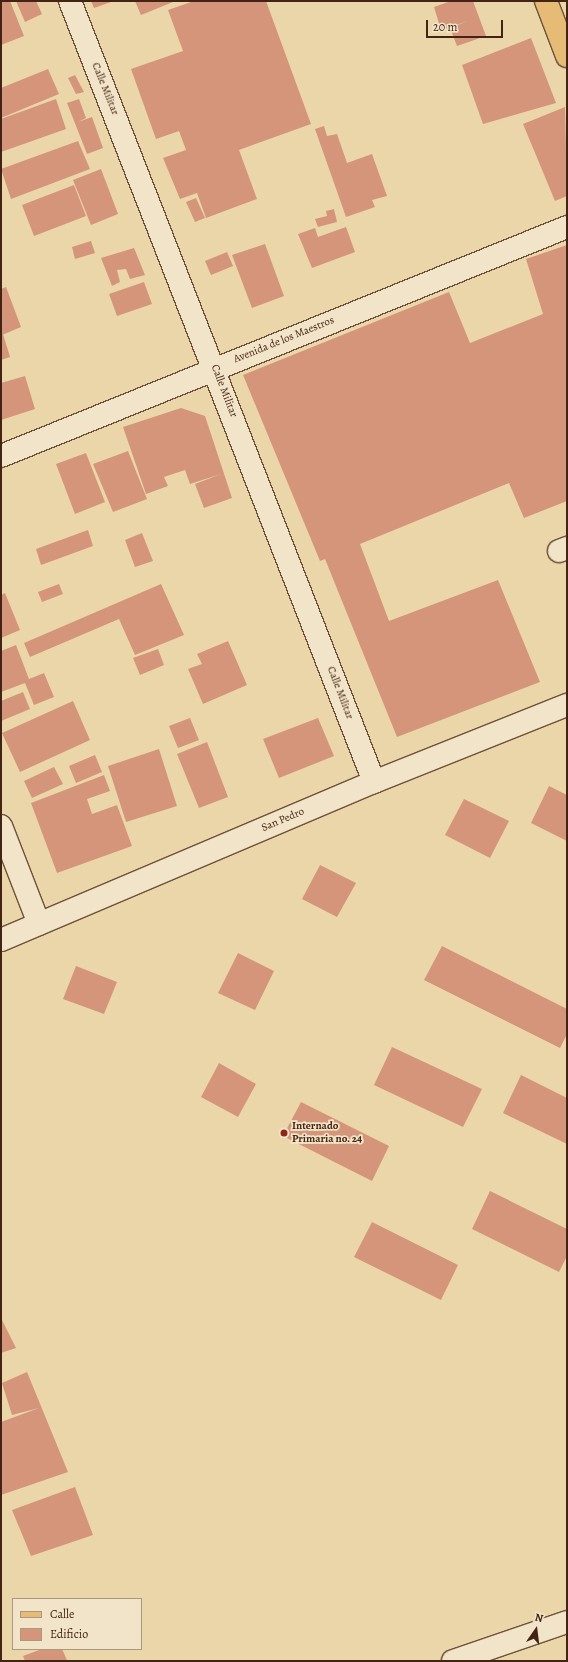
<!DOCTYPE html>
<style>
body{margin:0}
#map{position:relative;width:568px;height:1662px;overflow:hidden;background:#ebd6aa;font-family:Alegreya,serif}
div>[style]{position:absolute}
.building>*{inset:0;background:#d4957b}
.roads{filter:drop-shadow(1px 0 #6d5039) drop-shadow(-1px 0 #6d5039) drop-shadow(0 1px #6d5039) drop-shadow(0 -1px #6d5039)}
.minor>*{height:22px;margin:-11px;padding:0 11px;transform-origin:11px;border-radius:11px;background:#f2e4c8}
.major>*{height:22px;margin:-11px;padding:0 11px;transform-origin:11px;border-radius:11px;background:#e6bb75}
.dots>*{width:11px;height:11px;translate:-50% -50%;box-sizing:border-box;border:2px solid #f2e4c8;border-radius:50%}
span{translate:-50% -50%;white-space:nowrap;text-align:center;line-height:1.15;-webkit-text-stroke:3.5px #f2e4c8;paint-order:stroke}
.street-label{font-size:11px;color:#432313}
.poi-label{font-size:11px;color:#432313;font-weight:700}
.left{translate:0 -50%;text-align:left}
.frame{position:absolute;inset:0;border:2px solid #432313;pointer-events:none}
.legend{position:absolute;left:12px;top:1598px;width:130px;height:52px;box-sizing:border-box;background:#f2e4c8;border:1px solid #ac9780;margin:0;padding:5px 7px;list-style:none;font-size:12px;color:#432313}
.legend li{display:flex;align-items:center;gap:8px;height:20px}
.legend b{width:20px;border:1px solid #ac9780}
.north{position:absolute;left:516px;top:1610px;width:40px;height:40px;-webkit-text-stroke:3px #f2e4c8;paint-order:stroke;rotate:14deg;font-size:11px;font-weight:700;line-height:16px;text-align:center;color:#432313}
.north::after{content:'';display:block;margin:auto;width:14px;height:18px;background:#432313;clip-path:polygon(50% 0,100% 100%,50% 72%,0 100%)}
.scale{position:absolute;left:426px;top:20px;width:77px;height:18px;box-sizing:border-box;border:2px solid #432313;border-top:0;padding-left:5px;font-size:12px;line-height:14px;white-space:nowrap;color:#432313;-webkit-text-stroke:3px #f2e4c8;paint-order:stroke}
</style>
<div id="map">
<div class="building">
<i style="clip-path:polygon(1px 1px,10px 1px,24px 36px,1px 45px)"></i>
<i style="clip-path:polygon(16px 1px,36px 1px,42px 14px,25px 22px)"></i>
<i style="clip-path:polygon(91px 1px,114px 1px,94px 8px)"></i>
<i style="clip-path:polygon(135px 1px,173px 1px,173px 2px,141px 15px)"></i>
<i style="clip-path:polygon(194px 1px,266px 1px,311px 124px,239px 150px,257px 199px,206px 218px,197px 193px,180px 199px,163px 158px,186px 150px,179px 131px,156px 139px,131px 69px,183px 51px,168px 10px)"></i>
<i style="clip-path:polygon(451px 1px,473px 1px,486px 36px,457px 46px,450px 28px,468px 21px,441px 30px,434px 7px)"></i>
<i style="clip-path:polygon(531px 38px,556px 103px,483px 124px,462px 65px)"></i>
<i style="clip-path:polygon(48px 69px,59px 94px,1px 118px,1px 88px)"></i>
<i style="clip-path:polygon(75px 75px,84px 92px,76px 94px,68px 78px)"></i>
<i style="clip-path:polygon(56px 99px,66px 129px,1px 152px,1px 119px)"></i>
<i style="clip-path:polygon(79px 99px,86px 118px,78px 122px,92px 117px,103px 148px,87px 154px,67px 103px)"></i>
<i style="clip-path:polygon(565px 107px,567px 196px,555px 201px,523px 124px)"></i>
<i style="clip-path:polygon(324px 126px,327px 136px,337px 134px,347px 163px,372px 154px,387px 196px,372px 200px,375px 207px,346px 217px,315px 129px)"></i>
<i style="clip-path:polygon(78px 141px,90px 169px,11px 199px,1px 169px)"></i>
<i style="clip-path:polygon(101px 169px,118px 214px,91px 225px,73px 180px)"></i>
<i style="clip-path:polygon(74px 185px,86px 216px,34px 236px,22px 205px)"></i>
<i style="clip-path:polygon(196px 198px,205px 218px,195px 222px,186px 202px)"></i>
<i style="clip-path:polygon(334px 209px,337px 222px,318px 227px,315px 219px,327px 216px,326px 211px)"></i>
<i style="clip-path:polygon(346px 227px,355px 252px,312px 268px,298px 234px,315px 228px,318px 237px)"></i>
<i style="clip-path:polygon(91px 241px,95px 253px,75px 259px,72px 247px)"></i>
<i style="clip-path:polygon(265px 244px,284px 296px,252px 308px,232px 255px)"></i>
<i style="clip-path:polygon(567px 245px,567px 501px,524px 518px,509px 483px,360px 544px,389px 621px,498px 580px,540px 682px,397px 737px,325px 559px,320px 561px,243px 375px,449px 292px,470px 343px,543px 314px,526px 259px)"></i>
<i style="clip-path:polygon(134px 248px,145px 275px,130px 279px,126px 269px,117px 270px,120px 282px,112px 286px,101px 258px)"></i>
<i style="clip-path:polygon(227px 252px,233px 266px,211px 275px,205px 261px)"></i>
<i style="clip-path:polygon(144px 282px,152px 304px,117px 316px,109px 294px)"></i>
<i style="clip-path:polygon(6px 287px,21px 327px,2px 335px,1px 289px)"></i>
<i style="clip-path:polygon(3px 334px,10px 357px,1px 360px,1px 335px)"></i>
<i style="clip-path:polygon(25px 376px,35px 409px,1px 420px,1px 383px)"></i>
<i style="clip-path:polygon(181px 408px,205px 416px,232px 498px,204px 508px,195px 484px,221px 474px,190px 484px,185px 470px,164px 477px,168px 486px,146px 494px,123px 427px)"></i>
<i style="clip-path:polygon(128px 451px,147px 499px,113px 512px,93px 464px)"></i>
<i style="clip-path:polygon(86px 453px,105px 502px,75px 514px,56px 464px)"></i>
<i style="clip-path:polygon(88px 530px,93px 546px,41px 565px,36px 549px)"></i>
<i style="clip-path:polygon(142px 533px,153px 561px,135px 567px,125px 540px)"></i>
<i style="clip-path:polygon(59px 584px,63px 594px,42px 602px,38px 592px)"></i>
<i style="clip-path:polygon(161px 584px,184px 635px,135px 655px,119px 619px,30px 657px,24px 643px)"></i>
<i style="clip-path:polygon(5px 593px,20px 630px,1px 638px,1px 595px)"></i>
<i style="clip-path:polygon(228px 641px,247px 685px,203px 704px,188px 669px,202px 664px,197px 654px)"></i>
<i style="clip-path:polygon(16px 645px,29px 679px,44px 673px,54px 697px,34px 705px,25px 683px,1px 692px,1px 651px)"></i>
<i style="clip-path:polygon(158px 649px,164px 665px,140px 675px,133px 658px)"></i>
<i style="clip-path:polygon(23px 692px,30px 709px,1px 721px,1px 701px)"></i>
<i style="clip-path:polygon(73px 701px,90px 740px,20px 772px,2px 733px)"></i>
<i style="clip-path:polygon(190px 718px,199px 740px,178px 748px,169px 726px)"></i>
<i style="clip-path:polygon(318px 718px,334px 756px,279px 778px,263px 739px)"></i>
<i style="clip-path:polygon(207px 742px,228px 797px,199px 808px,177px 754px)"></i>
<i style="clip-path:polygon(159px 749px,177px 806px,126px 822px,108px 766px)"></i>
<i style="clip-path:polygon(95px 755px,102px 772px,76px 783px,69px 766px)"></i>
<i style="clip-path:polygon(54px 767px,63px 784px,32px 798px,24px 781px)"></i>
<i style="clip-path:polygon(104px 775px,110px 791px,87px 799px,92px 814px,117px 805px,132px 846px,57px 873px,31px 803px)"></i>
<i style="clip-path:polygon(549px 786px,567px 795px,567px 841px,531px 823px)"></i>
<i style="clip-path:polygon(464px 799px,509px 821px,490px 858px,445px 835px)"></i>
<i style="clip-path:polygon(320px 865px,356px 883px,337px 917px,302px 899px)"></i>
<i style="clip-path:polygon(442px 946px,567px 1009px,567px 1034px,560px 1048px,424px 980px)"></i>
<i style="clip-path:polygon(238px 953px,274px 971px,255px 1010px,218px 993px)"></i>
<i style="clip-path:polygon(76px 966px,117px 982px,104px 1014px,63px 999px)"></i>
<i style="clip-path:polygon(392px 1047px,482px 1089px,463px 1127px,374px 1085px)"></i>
<i style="clip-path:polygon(219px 1063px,256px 1084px,238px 1117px,201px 1097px)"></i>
<i style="clip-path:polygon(521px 1075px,567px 1098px,567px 1144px,503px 1113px)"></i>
<i style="clip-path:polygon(301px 1102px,389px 1146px,372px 1181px,283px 1136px)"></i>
<i style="clip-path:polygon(490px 1191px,567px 1229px,567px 1256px,559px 1272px,472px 1229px)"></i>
<i style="clip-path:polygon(372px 1222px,458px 1265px,441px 1300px,354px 1257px)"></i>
<i style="clip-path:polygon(1px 1318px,16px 1348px,1px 1353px)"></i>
<i style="clip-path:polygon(27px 1372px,68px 1472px,1px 1495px,1px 1422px,39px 1408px,12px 1415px,2px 1383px)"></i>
<i style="clip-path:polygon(75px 1487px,93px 1535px,31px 1556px,12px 1510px)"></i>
<i style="clip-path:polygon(42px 1649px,62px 1649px,67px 1660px,25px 1661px,23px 1656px)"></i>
</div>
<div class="roads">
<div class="minor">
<i style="left:70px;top:1px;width:838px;rotate:68.73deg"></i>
<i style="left:1px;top:456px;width:611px;rotate:-22.03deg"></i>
<i style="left:559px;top:551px;width:9px;rotate:-21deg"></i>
<i style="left:1px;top:826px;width:105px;rotate:68.8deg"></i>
<i style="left:1px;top:940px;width:405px;rotate:-23deg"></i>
<i style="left:374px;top:782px;width:208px;rotate:-21.8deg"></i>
<i style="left:453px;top:1661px;width:120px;rotate:-18.9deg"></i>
</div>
<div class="major">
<i style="left:546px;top:1px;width:59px;rotate:69.1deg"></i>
</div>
</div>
<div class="dots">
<i style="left:284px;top:1133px;background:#8f2418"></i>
</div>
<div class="street-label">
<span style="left:105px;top:89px;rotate:68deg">Calle Militar</span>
<span style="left:284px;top:340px;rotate:-22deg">Avenida de los Maestros</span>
<span style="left:224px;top:391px;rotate:69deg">Calle Militar</span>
<span style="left:340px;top:693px;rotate:69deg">Calle Militar</span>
<span style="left:283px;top:820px;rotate:-23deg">San Pedro</span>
</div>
<div class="poi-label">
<span class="left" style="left:292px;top:1133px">Internado<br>Primaria no. 24</span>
</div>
<div class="frame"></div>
<ul class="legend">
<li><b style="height:5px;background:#e6bb75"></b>Calle</li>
<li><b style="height:11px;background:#d4957b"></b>Edificio</li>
</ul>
<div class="north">N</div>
<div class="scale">20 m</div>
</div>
